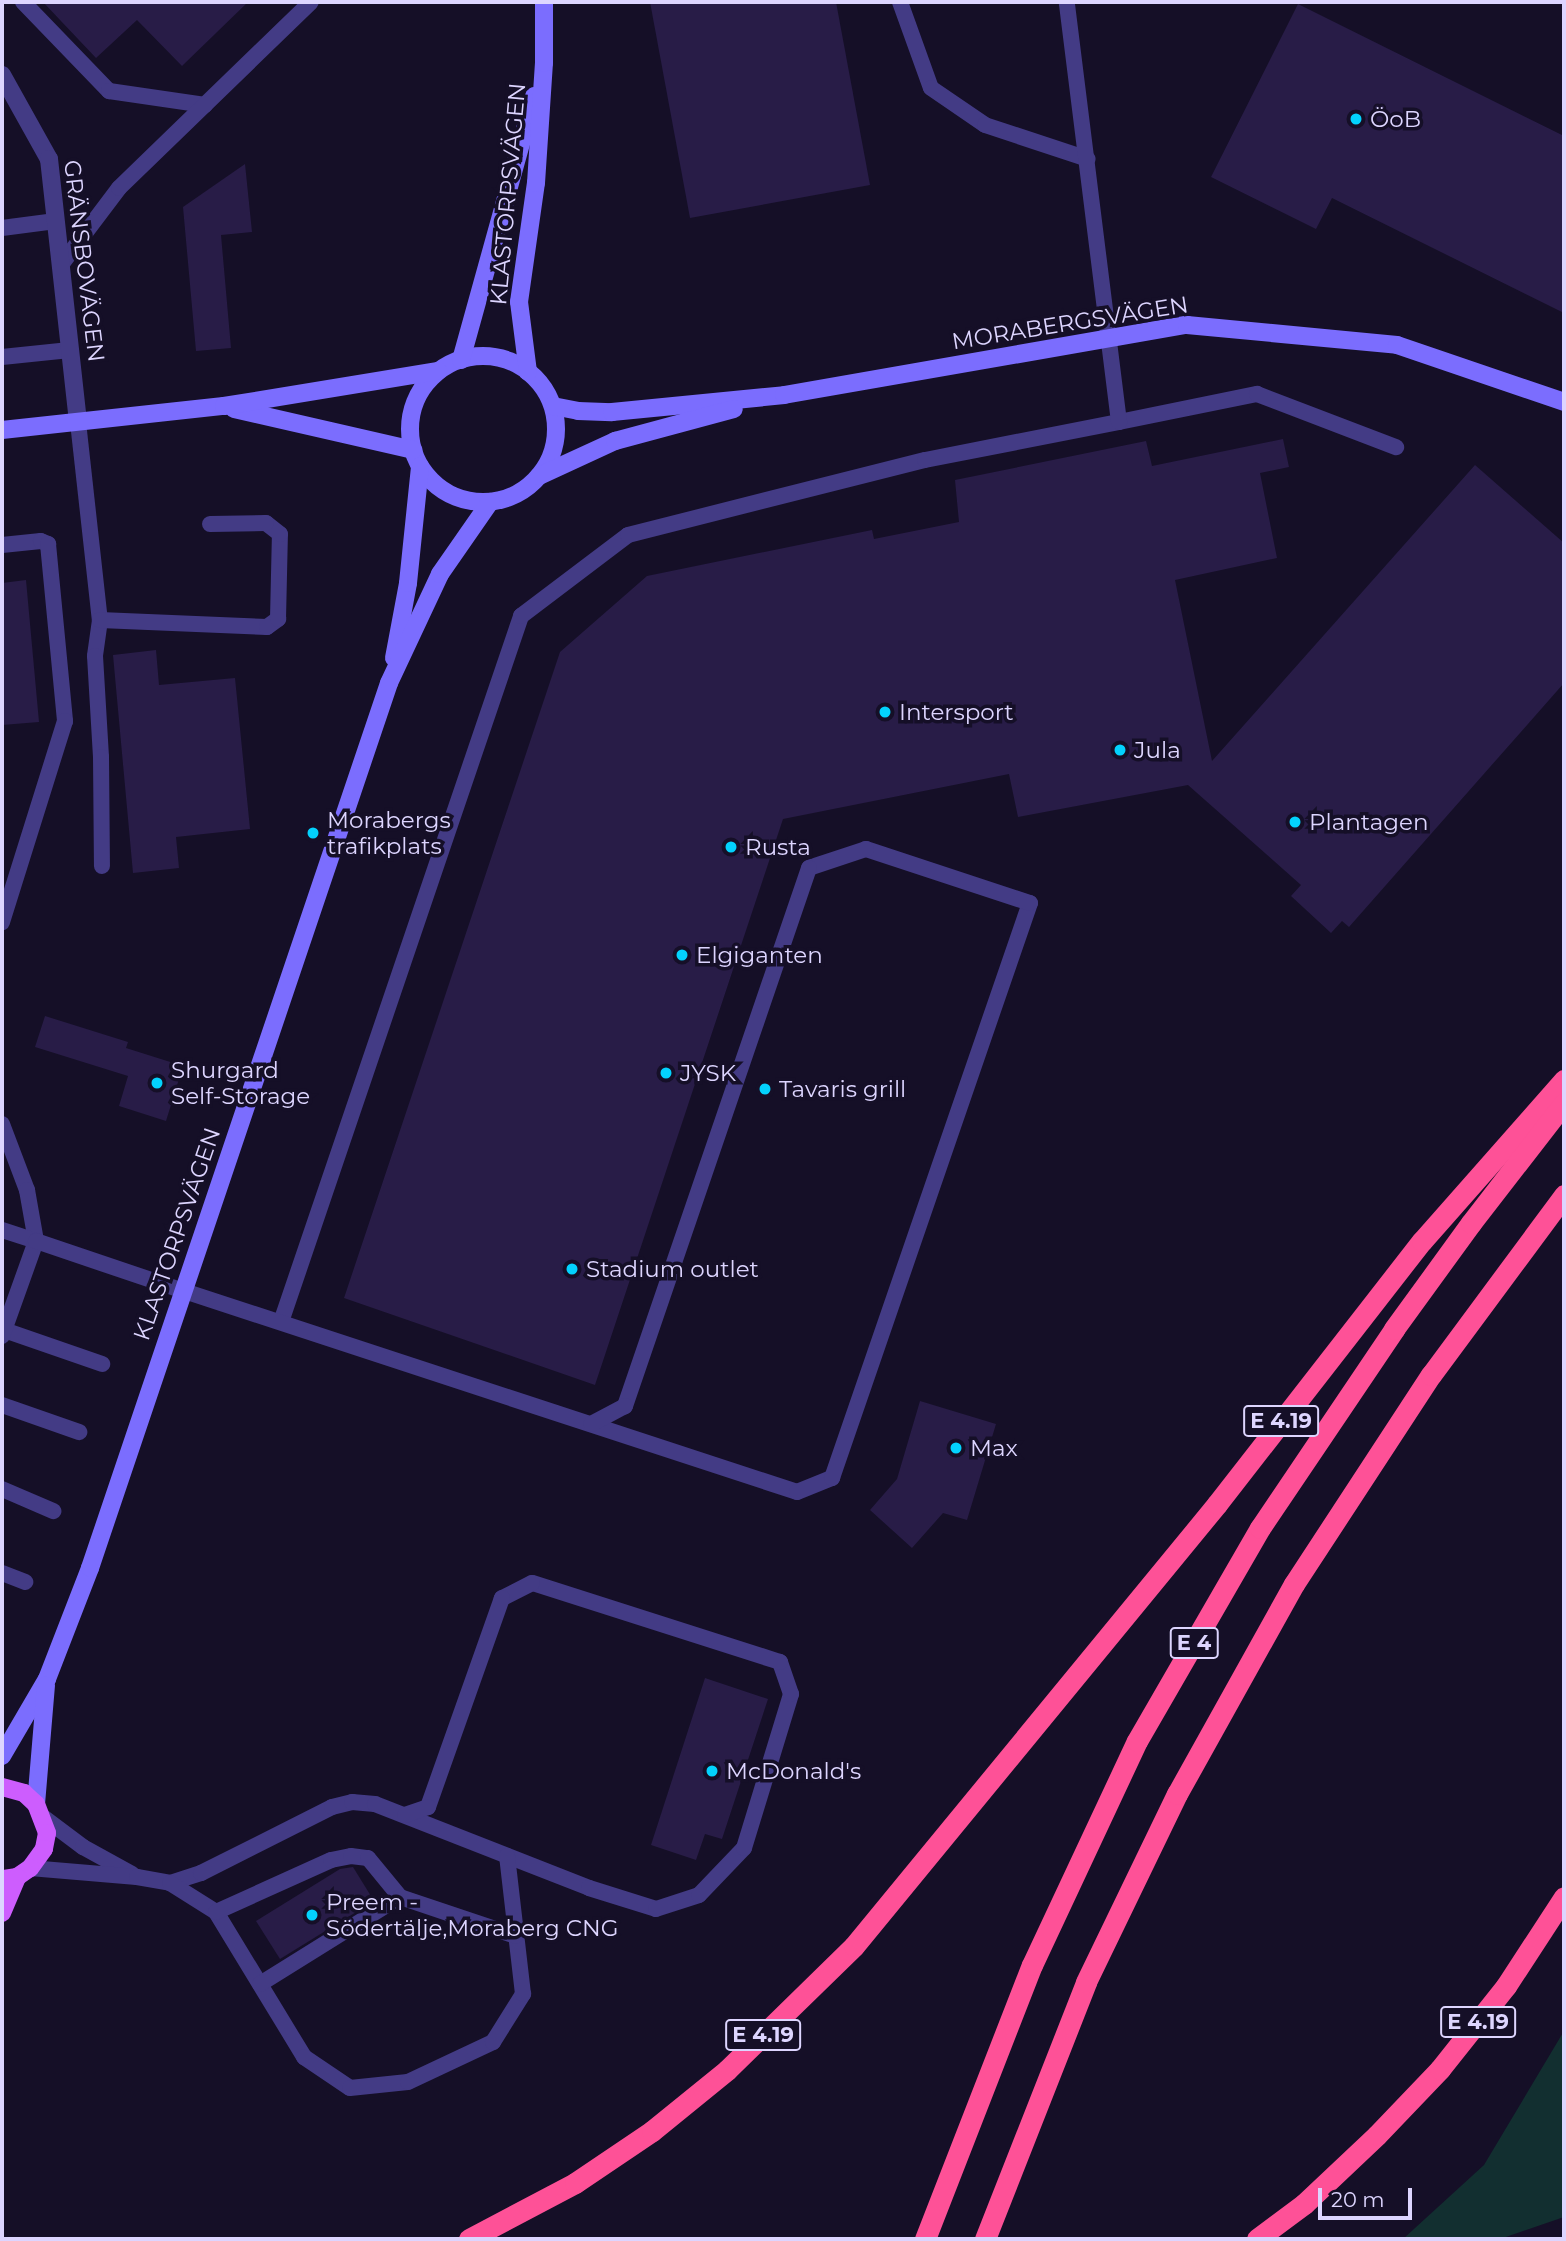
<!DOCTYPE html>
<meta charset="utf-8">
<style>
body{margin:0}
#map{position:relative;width:1566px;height:2241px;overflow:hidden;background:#150f27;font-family:Montserrat,sans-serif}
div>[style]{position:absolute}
.green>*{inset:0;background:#122f30}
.building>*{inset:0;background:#281c47}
.lane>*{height:16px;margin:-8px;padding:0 8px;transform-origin:8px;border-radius:8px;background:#433b85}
.street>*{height:18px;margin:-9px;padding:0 9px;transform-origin:9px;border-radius:9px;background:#433b85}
.secondary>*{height:18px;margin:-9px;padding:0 9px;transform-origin:9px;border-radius:9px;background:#7b6dfe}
.secondary>.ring{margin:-9px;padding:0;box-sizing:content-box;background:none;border:18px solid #7b6dfe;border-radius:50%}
.primary>*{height:18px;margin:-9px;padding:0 9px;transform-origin:9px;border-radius:9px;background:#cd5dfe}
.highway>*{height:21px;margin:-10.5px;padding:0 10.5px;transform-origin:10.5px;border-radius:10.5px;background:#fe5197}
.dots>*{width:19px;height:19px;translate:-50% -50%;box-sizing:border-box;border:4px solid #150f27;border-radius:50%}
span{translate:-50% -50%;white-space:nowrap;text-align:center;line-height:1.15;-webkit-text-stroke:7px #150f27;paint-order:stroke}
.shield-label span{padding:2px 5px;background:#150f27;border:2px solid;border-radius:5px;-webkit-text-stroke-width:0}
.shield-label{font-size:21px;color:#ddd5ff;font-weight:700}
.poi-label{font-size:23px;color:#ddd5ff}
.left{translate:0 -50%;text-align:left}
.street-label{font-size:23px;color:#ddd5ff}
.frame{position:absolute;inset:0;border:4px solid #ddd5ff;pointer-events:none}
.scale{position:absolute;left:1318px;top:2188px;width:94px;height:32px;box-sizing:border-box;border:4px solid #ddd5ff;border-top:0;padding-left:9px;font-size:21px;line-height:24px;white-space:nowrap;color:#ddd5ff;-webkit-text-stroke:5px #150f27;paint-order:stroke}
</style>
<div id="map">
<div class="green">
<i style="clip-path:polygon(1564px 2031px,1564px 2217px,1500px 2239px,1403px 2239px,1484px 2165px)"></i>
</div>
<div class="building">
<i style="clip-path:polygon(43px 2px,248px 2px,182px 66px,137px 20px,96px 58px)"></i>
<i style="clip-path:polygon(650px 2px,836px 2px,870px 185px,690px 218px)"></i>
<i style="clip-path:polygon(1298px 4px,1564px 136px,1564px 313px,1332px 198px,1316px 229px,1211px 177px)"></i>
<i style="clip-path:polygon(245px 164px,252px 232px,221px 235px,231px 348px,196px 351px,183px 207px)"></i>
<i style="clip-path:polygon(1283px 439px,1289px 467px,1260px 473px,1277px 558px,1175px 580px,1212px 761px,1475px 465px,1564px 543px,1564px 683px,1349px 927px,1342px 921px,1331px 933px,1291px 896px,1301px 885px,1188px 785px,1018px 817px,1009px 774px,783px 819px,595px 1385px,344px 1298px,560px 652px,647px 576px,872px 530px,874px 539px,959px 522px,955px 480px,1146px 441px,1152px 466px)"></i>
<i style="clip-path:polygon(26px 580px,39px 722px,2px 725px,2px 583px)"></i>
<i style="clip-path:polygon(156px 650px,159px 685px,235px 678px,250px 829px,176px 837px,179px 868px,133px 873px,113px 655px)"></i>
<i style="clip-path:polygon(45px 1016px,128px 1042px,126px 1048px,183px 1066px,166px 1121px,119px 1106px,128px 1076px,35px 1047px)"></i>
<i style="clip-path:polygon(920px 1401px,996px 1424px,967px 1520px,943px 1513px,912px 1548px,870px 1510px,897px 1479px)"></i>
<i style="clip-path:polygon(705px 1678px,768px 1699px,722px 1839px,705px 1834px,696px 1860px,651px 1845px)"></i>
<i style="clip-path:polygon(353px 1867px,374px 1901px,280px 1959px,256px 1921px,340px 1869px)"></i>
</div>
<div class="lane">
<i style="left:23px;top:2px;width:124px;rotate:46deg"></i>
<i style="left:109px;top:91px;width:97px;rotate:8.3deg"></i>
<i style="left:900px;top:2px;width:91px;rotate:70.2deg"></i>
<i style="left:931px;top:88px;width:65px;rotate:34.4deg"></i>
<i style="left:985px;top:125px;width:108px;rotate:18.3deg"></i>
<i style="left:2px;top:228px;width:54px;rotate:-7.4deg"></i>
<i style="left:61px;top:265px;width:96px;rotate:-53deg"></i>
<i style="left:119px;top:188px;width:267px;rotate:-44.1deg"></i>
<i style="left:2px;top:357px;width:68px;rotate:-5.9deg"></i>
<i style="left:78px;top:422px;width:199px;rotate:83.7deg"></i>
<i style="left:100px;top:620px;width:36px;rotate:98deg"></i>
<i style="left:95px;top:656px;width:101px;rotate:86.6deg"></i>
<i style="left:101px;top:757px;width:109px;rotate:89.5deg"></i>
<i style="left:1119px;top:422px;width:141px;rotate:-11.5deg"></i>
<i style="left:1257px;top:394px;width:149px;rotate:20.9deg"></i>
<i style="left:2px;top:545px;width:39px;rotate:-6deg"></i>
<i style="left:41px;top:541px;width:8px;rotate:23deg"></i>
<i style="left:48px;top:544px;width:178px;rotate:84.5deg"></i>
<i style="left:65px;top:721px;width:211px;rotate:107.4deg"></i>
<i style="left:100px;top:620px;width:167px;rotate:2.4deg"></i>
<i style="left:267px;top:627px;width:14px;rotate:-36deg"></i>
<i style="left:278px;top:619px;width:85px;rotate:-88.7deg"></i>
<i style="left:280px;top:534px;width:18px;rotate:-142deg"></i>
<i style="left:266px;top:523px;width:56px;rotate:179deg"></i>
<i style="left:2px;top:1124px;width:71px;rotate:69.3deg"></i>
<i style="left:27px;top:1190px;width:52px;rotate:80deg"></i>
<i style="left:36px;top:1241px;width:36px;rotate:-162deg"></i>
<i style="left:281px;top:1322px;width:746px;rotate:-71.22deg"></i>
<i style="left:521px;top:616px;width:134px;rotate:-37.1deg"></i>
<i style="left:628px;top:535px;width:306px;rotate:-14.2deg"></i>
<i style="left:925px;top:460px;width:198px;rotate:-11.1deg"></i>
<i style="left:1119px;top:422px;width:423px;rotate:-97.1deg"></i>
<i style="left:4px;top:1330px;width:104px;rotate:19.1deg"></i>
<i style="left:2px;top:1336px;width:101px;rotate:-70.3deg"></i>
<i style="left:36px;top:1241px;width:156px;rotate:18.7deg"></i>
<i style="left:184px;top:1291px;width:645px;rotate:18.15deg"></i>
<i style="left:797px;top:1492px;width:38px;rotate:-22deg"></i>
<i style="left:832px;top:1478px;width:608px;rotate:-71deg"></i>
<i style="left:1030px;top:903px;width:173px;rotate:-161.8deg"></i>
<i style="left:866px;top:849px;width:60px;rotate:161.6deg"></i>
<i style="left:809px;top:868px;width:569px;rotate:108.88deg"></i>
<i style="left:625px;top:1406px;width:38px;rotate:152deg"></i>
<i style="left:2px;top:1405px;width:82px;rotate:19.3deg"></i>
<i style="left:2px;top:1489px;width:56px;rotate:23.3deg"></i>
<i style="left:2px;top:1573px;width:25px;rotate:21deg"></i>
<i style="left:43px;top:1817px;width:50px;rotate:36.9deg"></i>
<i style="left:83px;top:1847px;width:56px;rotate:28.9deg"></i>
<i style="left:30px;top:1868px;width:107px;rotate:4.8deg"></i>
<i style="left:137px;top:1877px;width:34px;rotate:10deg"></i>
<i style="left:170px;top:1883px;width:33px;rotate:-18deg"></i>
<i style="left:201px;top:1873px;width:147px;rotate:-26.7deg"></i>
<i style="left:332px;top:1807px;width:21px;rotate:-14deg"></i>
<i style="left:352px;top:1802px;width:23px;rotate:5deg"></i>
<i style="left:375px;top:1804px;width:230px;rotate:21.4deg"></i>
<i style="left:589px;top:1888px;width:70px;rotate:17.4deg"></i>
<i style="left:656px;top:1909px;width:45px;rotate:-18deg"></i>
<i style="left:699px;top:1895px;width:65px;rotate:-46.2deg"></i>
<i style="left:744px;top:1848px;width:161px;rotate:-73deg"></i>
<i style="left:791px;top:1694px;width:34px;rotate:-109deg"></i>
<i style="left:780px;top:1662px;width:260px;rotate:-162.3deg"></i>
<i style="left:532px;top:1583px;width:34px;rotate:153deg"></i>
<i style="left:502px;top:1598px;width:222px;rotate:109.5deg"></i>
<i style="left:428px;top:1807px;width:24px;rotate:161deg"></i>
<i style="left:170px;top:1883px;width:54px;rotate:32.2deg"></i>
<i style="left:216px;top:1912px;width:170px;rotate:58.7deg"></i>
<i style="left:304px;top:2057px;width:55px;rotate:34deg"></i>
<i style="left:350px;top:2088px;width:58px;rotate:-5.9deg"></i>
<i style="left:408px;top:2082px;width:94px;rotate:-25.2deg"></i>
<i style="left:493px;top:2042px;width:57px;rotate:-58deg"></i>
<i style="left:523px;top:1994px;width:139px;rotate:-96.6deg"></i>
<i style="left:216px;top:1912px;width:126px;rotate:-24.3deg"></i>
<i style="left:331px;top:1860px;width:20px;rotate:-11deg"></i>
<i style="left:351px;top:1856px;width:17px;rotate:7deg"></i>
<i style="left:368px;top:1858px;width:50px;rotate:50.6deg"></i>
<i style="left:260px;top:1984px;width:165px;rotate:-31.9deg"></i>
<i style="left:400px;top:1897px;width:122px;rotate:18.6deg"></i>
</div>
<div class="street">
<i style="left:2px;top:75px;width:96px;rotate:60.8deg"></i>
<i style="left:49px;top:159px;width:265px;rotate:83.7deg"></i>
</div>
<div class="secondary">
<i class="ring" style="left:410px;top:356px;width:128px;height:128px"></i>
<i style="left:461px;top:360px;width:274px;rotate:-74.5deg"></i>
<i style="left:528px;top:372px;width:71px;rotate:-97.3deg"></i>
<i style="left:519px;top:302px;width:120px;rotate:-81.9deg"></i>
<i style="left:536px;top:183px;width:120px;rotate:-86.2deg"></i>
<i style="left:544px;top:63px;width:61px;rotate:-90deg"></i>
<i style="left:553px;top:406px;width:25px;rotate:11deg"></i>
<i style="left:578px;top:411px;width:34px;rotate:2deg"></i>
<i style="left:612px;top:412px;width:173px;rotate:-5.6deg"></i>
<i style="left:784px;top:395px;width:409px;rotate:-9.9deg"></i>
<i style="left:1187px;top:325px;width:211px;rotate:5.4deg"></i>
<i style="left:1397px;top:345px;width:176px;rotate:18.8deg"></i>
<i style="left:234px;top:409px;width:184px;rotate:12.9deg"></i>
<i style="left:2px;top:430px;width:223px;rotate:-6.2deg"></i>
<i style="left:224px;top:406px;width:217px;rotate:-9.3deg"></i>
<i style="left:539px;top:476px;width:84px;rotate:-24.7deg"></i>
<i style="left:615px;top:441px;width:123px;rotate:-15.1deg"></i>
<i style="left:394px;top:658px;width:76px;rotate:-79.4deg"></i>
<i style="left:408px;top:583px;width:117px;rotate:-84.1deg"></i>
<i style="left:2px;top:1756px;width:89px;rotate:-59.7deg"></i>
<i style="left:47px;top:1679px;width:119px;rotate:-68.8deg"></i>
<i style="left:90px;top:1568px;width:934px;rotate:-71.33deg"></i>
<i style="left:389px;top:683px;width:120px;rotate:-64.9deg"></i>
<i style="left:440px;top:574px;width:88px;rotate:-55.2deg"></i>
<i style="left:36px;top:1804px;width:119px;rotate:-85.2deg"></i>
</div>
<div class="primary">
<i style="left:2px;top:1787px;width:23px;rotate:15deg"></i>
<i style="left:24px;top:1793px;width:16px;rotate:43deg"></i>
<i style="left:36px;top:1804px;width:31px;rotate:69deg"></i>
<i style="left:47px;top:1833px;width:16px;rotate:101deg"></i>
<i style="left:44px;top:1849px;width:24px;rotate:126deg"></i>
<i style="left:30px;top:1868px;width:16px;rotate:145deg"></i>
<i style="left:17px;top:1877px;width:15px;rotate:172deg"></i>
<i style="left:2px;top:1913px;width:39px;rotate:-67deg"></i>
</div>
<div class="highway">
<i style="left:469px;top:2239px;width:120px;rotate:-27.8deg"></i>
<i style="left:575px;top:2183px;width:93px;rotate:-34deg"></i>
<i style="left:652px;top:2131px;width:97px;rotate:-39.1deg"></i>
<i style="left:727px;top:2070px;width:177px;rotate:-44.3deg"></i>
<i style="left:854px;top:1946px;width:572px;rotate:-50.6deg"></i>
<i style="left:1217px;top:1504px;width:333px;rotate:-52.1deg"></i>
<i style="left:1422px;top:1241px;width:215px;rotate:-48.6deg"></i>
<i style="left:925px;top:2239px;width:294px;rotate:-68.7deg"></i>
<i style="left:1032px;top:1965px;width:247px;rotate:-64.9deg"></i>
<i style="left:1137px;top:1741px;width:246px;rotate:-60deg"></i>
<i style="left:1260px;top:1528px;width:240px;rotate:-56deg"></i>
<i style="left:1394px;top:1329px;width:131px;rotate:-54deg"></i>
<i style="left:1471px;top:1223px;width:152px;rotate:-52.2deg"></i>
<i style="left:985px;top:2239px;width:276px;rotate:-68.5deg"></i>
<i style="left:1086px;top:1982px;width:209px;rotate:-64.2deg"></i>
<i style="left:1177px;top:1794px;width:240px;rotate:-60.9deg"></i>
<i style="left:1294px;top:1584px;width:250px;rotate:-56.8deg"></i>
<i style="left:1431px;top:1375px;width:224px;rotate:-53.5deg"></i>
<i style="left:1257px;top:2239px;width:59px;rotate:-36.7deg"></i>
<i style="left:1304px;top:2204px;width:100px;rotate:-43.4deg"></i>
<i style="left:1377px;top:2135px;width:91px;rotate:-46.3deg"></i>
<i style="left:1440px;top:2069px;width:106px;rotate:-51.5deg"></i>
<i style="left:1506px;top:1986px;width:106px;rotate:-56.9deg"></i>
</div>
<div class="dots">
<i style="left:1356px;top:119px;background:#03d2fd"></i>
<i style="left:885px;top:712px;background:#03d2fd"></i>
<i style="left:1120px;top:750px;background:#03d2fd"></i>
<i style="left:1295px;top:822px;background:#03d2fd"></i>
<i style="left:313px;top:833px;background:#03d2fd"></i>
<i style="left:731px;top:847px;background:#03d2fd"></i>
<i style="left:682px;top:955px;background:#03d2fd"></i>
<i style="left:666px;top:1073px;background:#03d2fd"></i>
<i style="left:157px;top:1083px;background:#03d2fd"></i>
<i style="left:765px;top:1089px;background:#03d2fd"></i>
<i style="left:572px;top:1269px;background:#03d2fd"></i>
<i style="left:956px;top:1448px;background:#03d2fd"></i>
<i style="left:712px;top:1771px;background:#03d2fd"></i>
<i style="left:312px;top:1915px;background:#03d2fd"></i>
</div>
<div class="shield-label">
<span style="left:1281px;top:1421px">E 4.19</span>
<span style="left:1194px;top:1643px">E 4</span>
<span style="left:1478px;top:2022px">E 4.19</span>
<span style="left:763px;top:2035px">E 4.19</span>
</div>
<div class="poi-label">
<span class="left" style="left:1370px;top:119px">ÖoB</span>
<span class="left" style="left:899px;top:712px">Intersport</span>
<span class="left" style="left:1134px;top:750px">Jula</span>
<span class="left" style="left:327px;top:833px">Morabergs<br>trafikplats</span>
<span class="left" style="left:1309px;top:822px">Plantagen</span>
<span class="left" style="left:745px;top:847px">Rusta</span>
<span class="left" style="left:696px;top:955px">Elgiganten</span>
<span class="left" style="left:171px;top:1083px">Shurgard<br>Self-Storage</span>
<span class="left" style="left:680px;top:1073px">JYSK</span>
<span class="left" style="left:779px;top:1089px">Tavaris grill</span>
<span class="left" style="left:586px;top:1269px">Stadium outlet</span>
<span class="left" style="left:970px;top:1448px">Max</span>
<span class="left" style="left:726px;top:1771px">McDonald's</span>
<span class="left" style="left:326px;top:1915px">Preem -<br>Södertälje,Moraberg CNG</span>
</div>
<div class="street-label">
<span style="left:508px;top:194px;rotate:-85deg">KLASTORPSVÄGEN</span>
<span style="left:84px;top:261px;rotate:83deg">GRÄNSBOVÄGEN</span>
<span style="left:1070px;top:323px;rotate:-9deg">MORABERGSVÄGEN</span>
<span style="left:177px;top:1234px;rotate:-71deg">KLASTORPSVÄGEN</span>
</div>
<div class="frame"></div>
<div class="scale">20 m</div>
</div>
